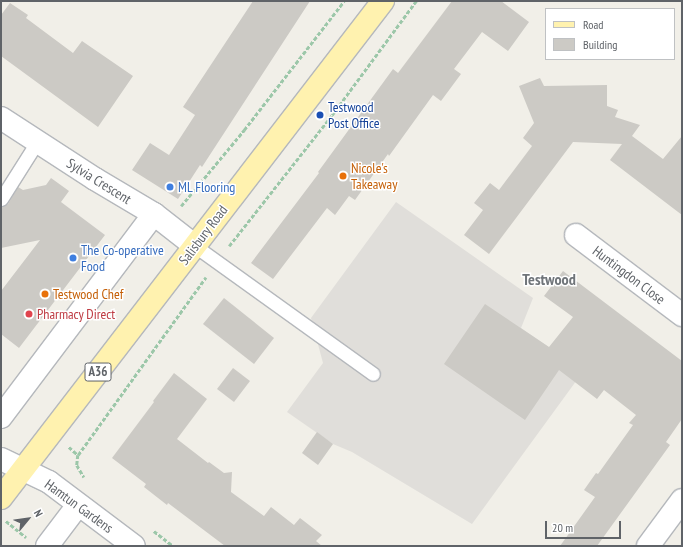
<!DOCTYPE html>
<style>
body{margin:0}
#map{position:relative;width:683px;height:547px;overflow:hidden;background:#f1efe8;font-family:"PT Sans Narrow",sans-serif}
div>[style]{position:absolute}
.industrial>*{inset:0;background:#e0deda}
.building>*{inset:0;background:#cccac5}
.path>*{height:2.5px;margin-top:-1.25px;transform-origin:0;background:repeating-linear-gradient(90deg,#9cc7a9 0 4px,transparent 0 6px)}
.roads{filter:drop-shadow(1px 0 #b5b8bc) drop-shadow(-1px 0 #b5b8bc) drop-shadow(0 1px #b5b8bc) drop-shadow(0 -1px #b5b8bc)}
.service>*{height:13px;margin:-6.5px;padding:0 6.5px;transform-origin:6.5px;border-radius:6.5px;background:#fff}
.minor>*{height:22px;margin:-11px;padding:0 11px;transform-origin:11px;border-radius:11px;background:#fff}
.primary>*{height:22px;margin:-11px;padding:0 11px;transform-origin:11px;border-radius:11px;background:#fff2af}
.dots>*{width:11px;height:11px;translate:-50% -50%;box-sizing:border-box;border:2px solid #fff;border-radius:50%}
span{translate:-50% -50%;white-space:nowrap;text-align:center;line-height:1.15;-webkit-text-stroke:3px #fff;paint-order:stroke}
.shield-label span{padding:1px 3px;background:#fff;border:1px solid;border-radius:3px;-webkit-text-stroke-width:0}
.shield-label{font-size:13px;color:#5f6368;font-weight:700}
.transit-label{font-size:14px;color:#164399}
.left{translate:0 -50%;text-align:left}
.food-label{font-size:14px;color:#c56008}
.street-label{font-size:14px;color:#5f6368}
.shop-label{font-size:14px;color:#366cbe}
.health-label{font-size:14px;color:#be3a42}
.quarter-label{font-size:16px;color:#70757a;font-weight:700}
.frame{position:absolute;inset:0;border:2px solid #5f6368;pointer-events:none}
.legend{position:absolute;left:545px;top:8px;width:130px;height:52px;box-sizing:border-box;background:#fff;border:1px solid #bfc1c3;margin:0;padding:5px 7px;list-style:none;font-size:12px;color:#5f6368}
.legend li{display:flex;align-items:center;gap:8px;height:20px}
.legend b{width:20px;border:1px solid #bfc1c3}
.north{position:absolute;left:8px;top:499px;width:40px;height:40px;-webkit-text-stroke:3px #fff;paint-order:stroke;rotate:61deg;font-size:11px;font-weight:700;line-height:16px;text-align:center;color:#5f6368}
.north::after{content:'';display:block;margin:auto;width:14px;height:18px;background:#5f6368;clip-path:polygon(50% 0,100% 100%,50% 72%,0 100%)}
.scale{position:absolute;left:545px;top:521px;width:76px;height:18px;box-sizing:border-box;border:2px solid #5f6368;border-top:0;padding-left:5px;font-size:12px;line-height:14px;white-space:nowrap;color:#5f6368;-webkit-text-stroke:3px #fff;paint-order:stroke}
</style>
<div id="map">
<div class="industrial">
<i style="clip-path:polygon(396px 202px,533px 298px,521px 328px,566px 359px,582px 373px,472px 524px,352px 452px,333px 444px,287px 412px,323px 363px,311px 318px)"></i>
</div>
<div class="building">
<i style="clip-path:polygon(253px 1px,310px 1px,202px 167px,200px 165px,178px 199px,132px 170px,150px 143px,169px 155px,195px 115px,183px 107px)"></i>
<i style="clip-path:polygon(452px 1px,501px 1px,529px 22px,508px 51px,482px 32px,454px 69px,461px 74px,441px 101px,433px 95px,389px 156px,388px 154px,355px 200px,349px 196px,335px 215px,327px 208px,273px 279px,251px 263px,319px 173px,318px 172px,393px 69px,398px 73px)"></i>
<i style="clip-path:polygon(10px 3px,28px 15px,26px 18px,73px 53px,82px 41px,133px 76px,98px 127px,1px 56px,1px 15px)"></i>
<i style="clip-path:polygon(540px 78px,544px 86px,607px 85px,607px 106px,618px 110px,615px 117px,640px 125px,632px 136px,663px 159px,682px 136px,682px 215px,610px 160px,622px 144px,573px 142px,489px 254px,464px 235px,483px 210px,474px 203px,490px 183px,499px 190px,532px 146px,523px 138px,534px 123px,519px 86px)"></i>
<i style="clip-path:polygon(51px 178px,69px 191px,61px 202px,105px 235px,19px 348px,1px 334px,1px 291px,40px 240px,1px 248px,1px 207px,8px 204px,18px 187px,23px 190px,46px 185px)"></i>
<i style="clip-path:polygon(563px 271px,682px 361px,682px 419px,666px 442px,670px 445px,597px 546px,560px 546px,595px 497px,584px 490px,596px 473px,598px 474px,633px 425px,629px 423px,636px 415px,604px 390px,597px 399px,559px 370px,525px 420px,444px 364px,485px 304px,549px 347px,573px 317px,544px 296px)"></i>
<i style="clip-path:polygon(224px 298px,274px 338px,254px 364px,203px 324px)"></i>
<i style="clip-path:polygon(233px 368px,250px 381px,234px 402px,217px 389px)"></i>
<i style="clip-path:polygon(174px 373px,207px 399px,177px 439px,208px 463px,209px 462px,224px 473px,232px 472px,231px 492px,264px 516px,271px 507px,294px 525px,300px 518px,322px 535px,316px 541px,322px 546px,225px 546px,168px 503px,167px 505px,144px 487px,146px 484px,112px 458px,154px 402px,153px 401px)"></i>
<i style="clip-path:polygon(317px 432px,333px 444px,318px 465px,302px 453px)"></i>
</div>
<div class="path">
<i style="left:181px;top:206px;width:99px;rotate:-50.3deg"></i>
<i style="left:244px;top:130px;width:163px;rotate:-52.2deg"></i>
<i style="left:229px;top:246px;width:167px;rotate:-51.8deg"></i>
<i style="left:332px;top:115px;width:142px;rotate:-53.6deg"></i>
<i style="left:69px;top:447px;width:12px;rotate:42deg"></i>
<i style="left:78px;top:455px;width:219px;rotate:-54.3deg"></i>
<i style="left:78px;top:455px;width:10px;rotate:96deg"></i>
<i style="left:77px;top:465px;width:14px;rotate:60deg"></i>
<i style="left:6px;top:521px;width:26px;rotate:39deg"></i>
<i style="left:154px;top:531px;width:24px;rotate:38deg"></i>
</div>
<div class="roads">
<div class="service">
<i style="left:1px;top:199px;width:67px;rotate:-57.7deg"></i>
<i style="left:195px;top:246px;width:219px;rotate:35.7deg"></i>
</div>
<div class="minor">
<i style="left:1px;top:118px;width:112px;rotate:33deg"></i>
<i style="left:95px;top:179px;width:69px;rotate:30.7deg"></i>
<i style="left:154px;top:214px;width:52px;rotate:38deg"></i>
<i style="left:576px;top:235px;width:133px;rotate:37deg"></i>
<i style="left:1px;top:417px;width:254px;rotate:-53deg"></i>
<i style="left:1px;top:459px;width:53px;rotate:25.6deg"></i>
<i style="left:49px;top:482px;width:106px;rotate:37deg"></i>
<i style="left:47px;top:546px;width:51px;rotate:-52.9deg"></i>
<i style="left:648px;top:546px;width:57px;rotate:-53.5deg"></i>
</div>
<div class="primary">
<i style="left:1px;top:498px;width:627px;rotate:-52.45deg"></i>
</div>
</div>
<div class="dots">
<i style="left:320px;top:115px;background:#1a4fb4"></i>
<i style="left:343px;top:176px;background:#e8710a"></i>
<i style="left:170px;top:187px;background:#3f7fe0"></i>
<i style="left:73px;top:258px;background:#3f7fe0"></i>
<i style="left:45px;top:294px;background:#e8710a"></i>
<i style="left:29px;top:314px;background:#e0444e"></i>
</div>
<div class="shield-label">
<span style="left:98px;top:372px">A36</span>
</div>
<div class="transit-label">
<span class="left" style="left:328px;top:115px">Testwood<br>Post Office</span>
</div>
<div class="food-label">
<span class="left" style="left:351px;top:176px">Nicole's<br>Takeaway</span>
<span class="left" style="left:53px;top:294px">Testwood Chef</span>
</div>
<div class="street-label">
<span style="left:99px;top:181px;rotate:32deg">Sylvia Crescent</span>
<span style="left:203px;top:235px;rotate:-53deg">Salisbury Road</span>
<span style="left:629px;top:275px;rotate:37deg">Huntingdon Close</span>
<span style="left:79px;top:506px;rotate:36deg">Hamtun Gardens</span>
</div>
<div class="shop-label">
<span class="left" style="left:178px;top:187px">ML Flooring</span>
<span class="left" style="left:81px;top:258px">The Co-operative<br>Food</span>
</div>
<div class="health-label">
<span class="left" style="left:37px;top:314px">Pharmacy Direct</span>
</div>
<div class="quarter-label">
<span style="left:549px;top:279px">Testwood</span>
</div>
<div class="frame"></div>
<ul class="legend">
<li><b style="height:5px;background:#fff2af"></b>Road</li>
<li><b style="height:11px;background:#cccac5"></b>Building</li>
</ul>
<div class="north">N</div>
<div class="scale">20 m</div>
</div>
